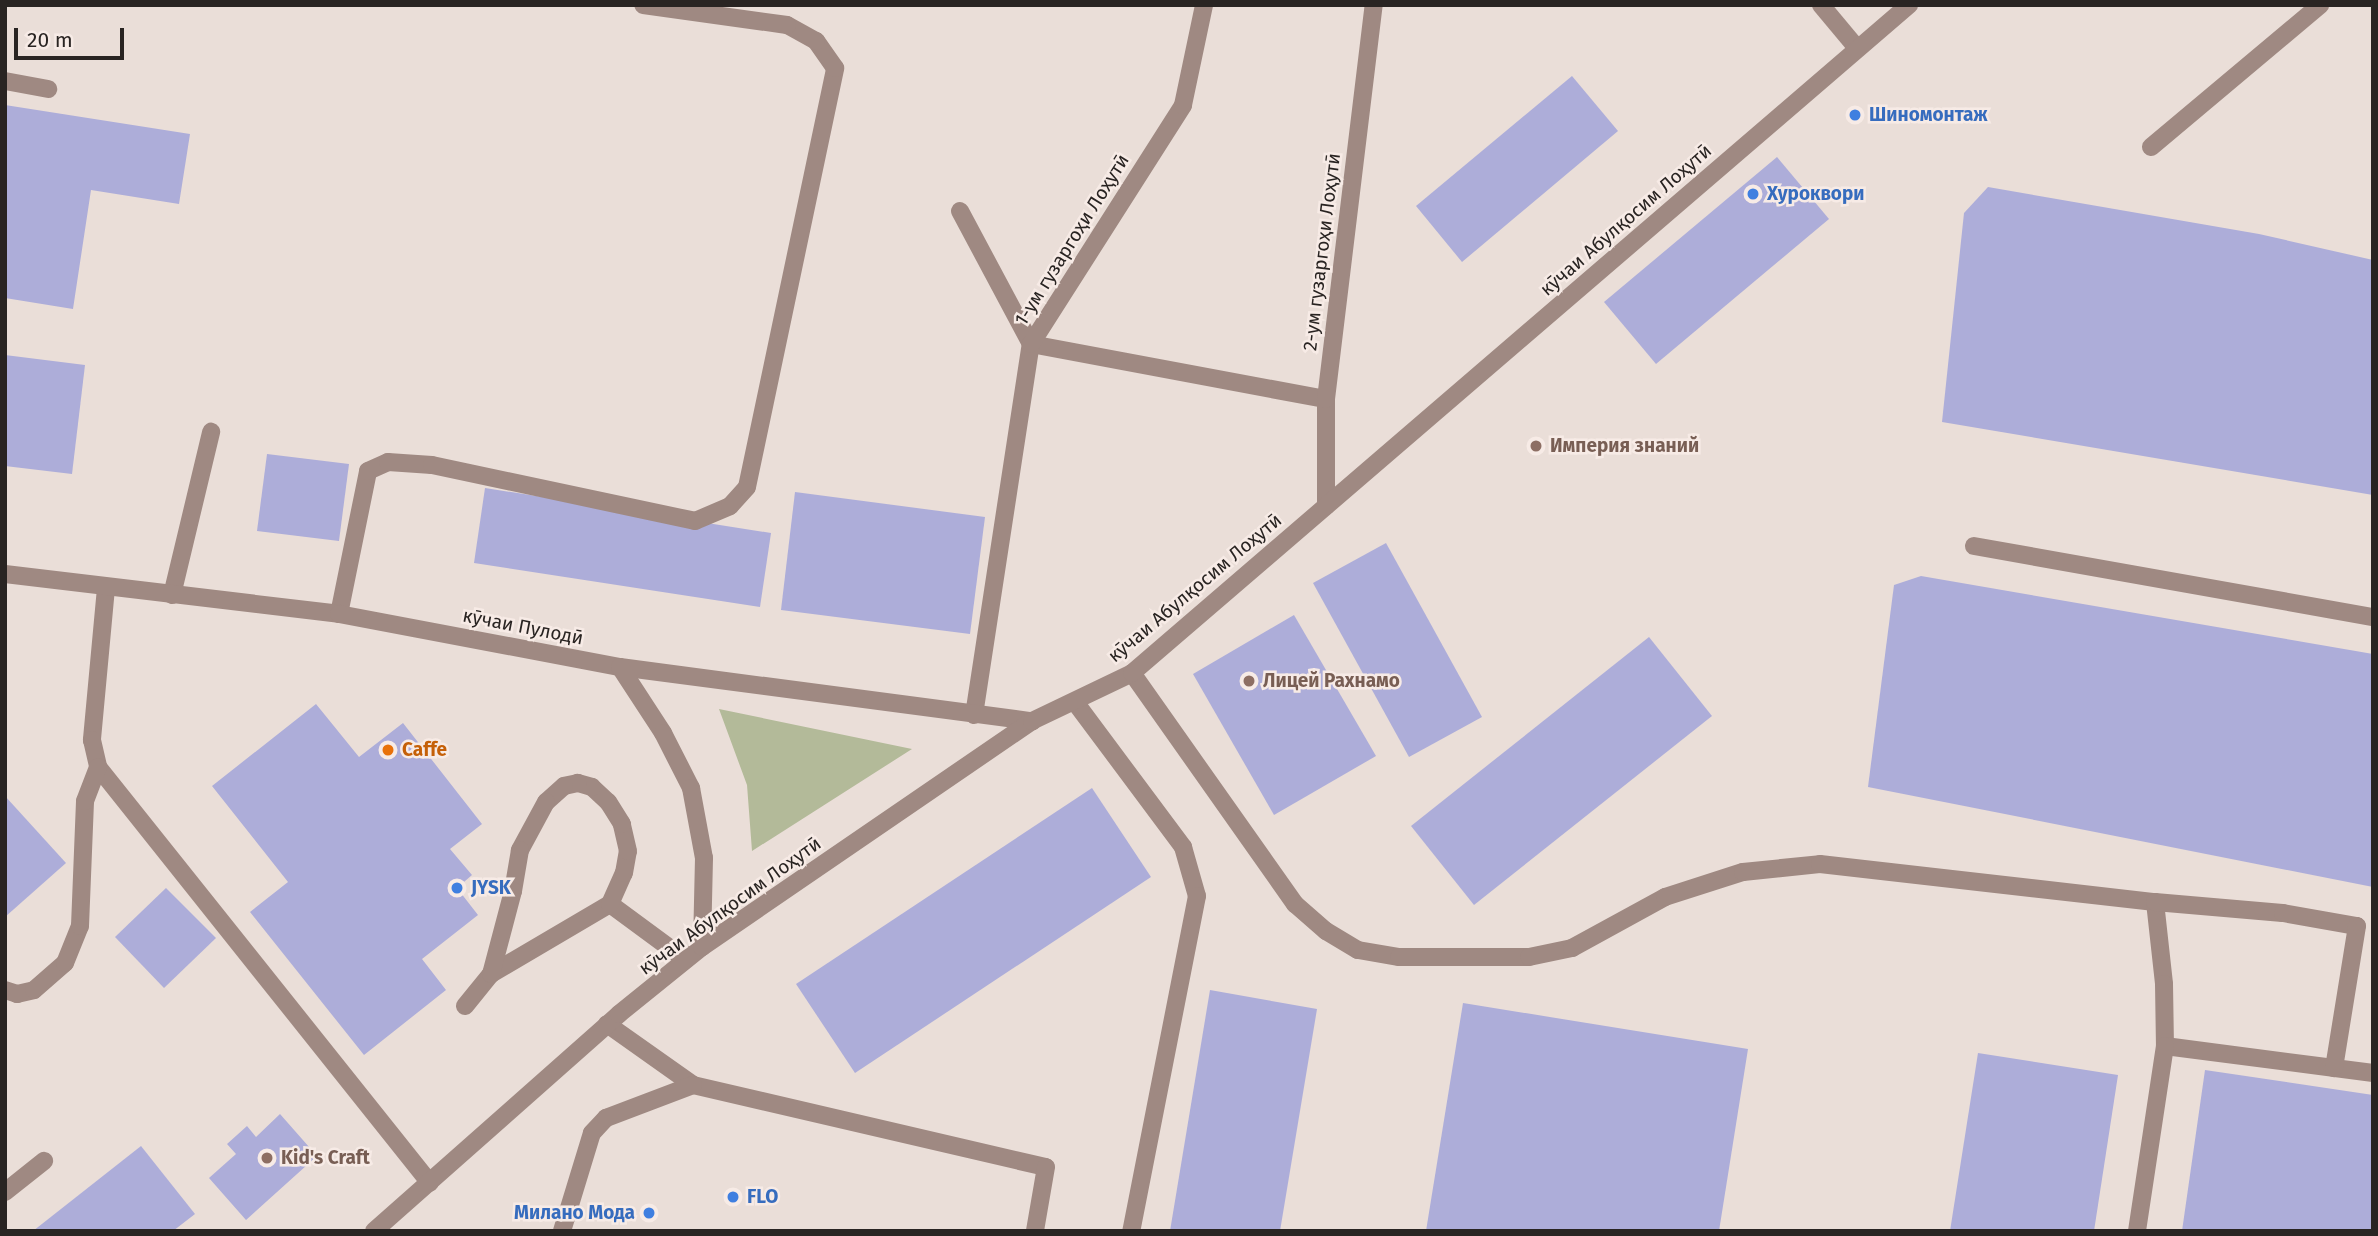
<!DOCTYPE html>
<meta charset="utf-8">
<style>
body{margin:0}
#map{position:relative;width:2378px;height:1236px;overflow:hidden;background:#eaded8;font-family:"Fira Sans",sans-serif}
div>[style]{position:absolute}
.green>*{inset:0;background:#b3ba99}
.building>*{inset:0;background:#adadd9}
.service>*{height:18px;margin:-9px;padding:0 9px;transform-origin:9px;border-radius:9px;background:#9f8982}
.minor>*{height:18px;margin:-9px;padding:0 9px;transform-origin:9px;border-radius:9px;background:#9f8982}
.tertiary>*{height:18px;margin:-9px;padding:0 9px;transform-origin:9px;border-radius:9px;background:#9f8982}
.dots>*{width:19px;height:19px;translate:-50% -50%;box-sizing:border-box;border:4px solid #f7ebe6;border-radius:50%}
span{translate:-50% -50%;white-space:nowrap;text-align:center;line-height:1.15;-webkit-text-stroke:5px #f7ebe6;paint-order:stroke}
.shop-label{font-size:19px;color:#366cbe;font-weight:700}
.left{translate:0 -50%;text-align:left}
.right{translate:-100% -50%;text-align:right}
.street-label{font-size:19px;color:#292422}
.education-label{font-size:19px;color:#785e54;font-weight:700}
.food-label{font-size:19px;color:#c56008;font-weight:700}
.frame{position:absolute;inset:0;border:7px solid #292422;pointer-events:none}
.scale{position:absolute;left:14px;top:28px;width:110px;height:32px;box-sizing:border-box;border:4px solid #292422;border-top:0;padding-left:9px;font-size:21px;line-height:24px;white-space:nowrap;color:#292422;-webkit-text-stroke:5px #f7ebe6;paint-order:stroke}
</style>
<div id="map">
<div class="green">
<i style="clip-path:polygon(719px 709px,912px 749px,752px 851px,747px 785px)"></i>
</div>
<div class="building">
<i style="clip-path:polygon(1572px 76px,1618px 131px,1462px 262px,1416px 206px)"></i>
<i style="clip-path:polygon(5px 105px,190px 134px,179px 204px,91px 190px,73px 309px,5px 298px)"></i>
<i style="clip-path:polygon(1777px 157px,1829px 219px,1656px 364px,1604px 302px)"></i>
<i style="clip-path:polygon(1988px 187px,2259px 234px,2373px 260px,2373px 495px,1942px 422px,1964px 213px)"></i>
<i style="clip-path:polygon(5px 355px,85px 365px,72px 474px,5px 466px)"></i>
<i style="clip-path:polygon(267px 454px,349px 464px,339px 541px,257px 531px)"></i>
<i style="clip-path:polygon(485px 488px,771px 533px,760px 607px,474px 563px)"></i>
<i style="clip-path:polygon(795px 492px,985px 517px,970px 634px,781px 610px)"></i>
<i style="clip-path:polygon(1386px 543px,1482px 717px,1409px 757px,1313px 583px)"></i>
<i style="clip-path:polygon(1921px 576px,2373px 654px,2373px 887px,1868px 787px,1894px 585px)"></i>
<i style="clip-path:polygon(1294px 615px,1376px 756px,1274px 815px,1193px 674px)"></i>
<i style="clip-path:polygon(1649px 637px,1712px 716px,1474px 905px,1411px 826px)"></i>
<i style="clip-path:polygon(316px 704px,359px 757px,403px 723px,482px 824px,450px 849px,472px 875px,457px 888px,478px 915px,422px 959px,446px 990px,364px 1055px,250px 912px,288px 882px,212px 786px)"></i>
<i style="clip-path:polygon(1092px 788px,1151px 877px,855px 1073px,796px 984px)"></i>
<i style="clip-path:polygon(5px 796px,66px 863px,5px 917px)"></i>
<i style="clip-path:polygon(166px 888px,216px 938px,164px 988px,115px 937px)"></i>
<i style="clip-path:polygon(1210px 990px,1317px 1009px,1280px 1231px,1170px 1231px)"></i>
<i style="clip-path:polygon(1463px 1003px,1748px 1049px,1719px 1231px,1426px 1231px)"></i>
<i style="clip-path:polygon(1978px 1053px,2118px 1075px,2094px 1231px,1950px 1231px)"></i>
<i style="clip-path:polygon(2205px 1070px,2373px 1095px,2373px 1231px,2182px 1231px)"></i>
<i style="clip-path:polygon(280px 1114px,317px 1156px,246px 1220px,209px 1178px,236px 1154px,227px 1144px,247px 1126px,256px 1137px)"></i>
<i style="clip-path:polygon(141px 1146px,195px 1214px,173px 1231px,33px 1231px)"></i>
</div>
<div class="service">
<i style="left:1821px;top:5px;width:56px;rotate:50.1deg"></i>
<i style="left:5px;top:81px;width:44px;rotate:10.5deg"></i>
<i style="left:2151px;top:147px;width:221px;rotate:-40deg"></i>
<i style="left:960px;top:211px;width:151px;rotate:61.9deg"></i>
<i style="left:1031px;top:344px;width:300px;rotate:10.6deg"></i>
<i style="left:1326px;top:506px;width:107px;rotate:-90deg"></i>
<i style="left:1326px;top:399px;width:397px;rotate:-83.1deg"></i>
<i style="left:1974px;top:546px;width:405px;rotate:10.1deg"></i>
<i style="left:106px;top:588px;width:153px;rotate:95.3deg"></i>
<i style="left:92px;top:740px;width:28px;rotate:77deg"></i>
<i style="left:98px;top:767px;width:532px;rotate:51.41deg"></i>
<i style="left:172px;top:595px;width:168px;rotate:-76.5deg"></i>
<i style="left:339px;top:614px;width:146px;rotate:-78.5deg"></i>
<i style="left:368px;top:471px;width:22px;rotate:-24deg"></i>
<i style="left:388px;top:462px;width:44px;rotate:3.9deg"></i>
<i style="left:432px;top:465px;width:269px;rotate:12deg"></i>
<i style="left:695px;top:521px;width:38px;rotate:-23deg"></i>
<i style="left:730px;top:506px;width:25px;rotate:-48deg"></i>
<i style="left:747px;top:487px;width:428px;rotate:-78.1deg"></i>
<i style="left:835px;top:68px;width:33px;rotate:-125deg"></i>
<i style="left:816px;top:41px;width:33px;rotate:-151deg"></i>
<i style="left:787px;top:25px;width:145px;rotate:-172.1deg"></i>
<i style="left:1132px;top:673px;width:283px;rotate:54.8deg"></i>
<i style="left:1295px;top:904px;width:41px;rotate:41.1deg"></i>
<i style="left:1326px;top:931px;width:37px;rotate:31deg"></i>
<i style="left:1358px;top:950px;width:42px;rotate:9.7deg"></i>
<i style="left:1399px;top:957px;width:130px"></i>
<i style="left:1529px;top:957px;width:44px;rotate:-11.8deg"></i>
<i style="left:1572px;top:948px;width:106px;rotate:-28.7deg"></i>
<i style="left:1665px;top:897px;width:82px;rotate:-17.8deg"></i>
<i style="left:1743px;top:872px;width:77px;rotate:-5.9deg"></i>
<i style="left:1820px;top:864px;width:337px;rotate:6.5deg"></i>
<i style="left:2155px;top:902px;width:82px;rotate:83.7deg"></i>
<i style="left:2164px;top:984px;width:62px;rotate:89.1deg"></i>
<i style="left:2165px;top:1046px;width:210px;rotate:7.4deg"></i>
<i style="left:1075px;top:702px;width:181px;rotate:53.3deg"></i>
<i style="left:1183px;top:847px;width:51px;rotate:74.1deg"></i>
<i style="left:1197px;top:896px;width:341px;rotate:101.1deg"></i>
<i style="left:974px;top:715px;width:375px;rotate:-81.3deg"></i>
<i style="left:1031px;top:344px;width:283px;rotate:-57.5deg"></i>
<i style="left:1183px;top:105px;width:102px;rotate:-78.1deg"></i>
<i style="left:2155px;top:902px;width:128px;rotate:4.9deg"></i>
<i style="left:2283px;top:913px;width:75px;rotate:10deg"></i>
<i style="left:2357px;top:926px;width:144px;rotate:99.2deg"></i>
<i style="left:610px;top:904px;width:94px;rotate:36.4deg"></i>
<i style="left:5px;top:990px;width:13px;rotate:18deg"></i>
<i style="left:17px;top:994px;width:17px;rotate:-13deg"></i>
<i style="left:34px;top:990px;width:41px;rotate:-41.1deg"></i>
<i style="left:65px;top:963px;width:40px;rotate:-68deg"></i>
<i style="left:80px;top:926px;width:125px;rotate:-87.7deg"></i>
<i style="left:85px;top:801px;width:36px;rotate:-69deg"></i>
<i style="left:465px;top:1006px;width:41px;rotate:-50.9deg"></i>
<i style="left:491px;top:974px;width:138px;rotate:-30.5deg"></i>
<i style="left:610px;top:904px;width:34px;rotate:-66deg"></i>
<i style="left:624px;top:873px;width:22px;rotate:-80deg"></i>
<i style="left:628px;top:851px;width:28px;rotate:-103deg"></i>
<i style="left:622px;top:824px;width:26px;rotate:-122deg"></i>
<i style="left:608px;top:802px;width:22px;rotate:-137deg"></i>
<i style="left:592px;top:787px;width:15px;rotate:-164deg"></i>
<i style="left:578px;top:783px;width:14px;rotate:168deg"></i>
<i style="left:564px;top:786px;width:24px;rotate:138deg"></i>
<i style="left:546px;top:802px;width:55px;rotate:118.4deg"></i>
<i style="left:520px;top:850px;width:42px;rotate:99.7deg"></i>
<i style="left:513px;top:891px;width:86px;rotate:104.8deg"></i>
<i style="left:607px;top:1024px;width:105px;rotate:35.3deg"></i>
<i style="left:693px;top:1085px;width:362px;rotate:13.1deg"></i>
<i style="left:1046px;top:1167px;width:65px;rotate:99.8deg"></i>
<i style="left:5px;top:1192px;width:50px;rotate:-38.5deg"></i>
<i style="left:562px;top:1231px;width:102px;rotate:-73deg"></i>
<i style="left:592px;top:1133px;width:21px;rotate:-47deg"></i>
<i style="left:606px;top:1118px;width:93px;rotate:-20.8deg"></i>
<i style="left:2137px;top:1231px;width:187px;rotate:-81.4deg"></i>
</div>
<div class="minor">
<i style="left:5px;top:574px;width:336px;rotate:6.8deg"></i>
<i style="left:339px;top:614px;width:286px;rotate:10.7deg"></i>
<i style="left:620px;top:667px;width:416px;rotate:7.5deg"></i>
<i style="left:620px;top:667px;width:79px;rotate:56.9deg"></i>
<i style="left:663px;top:733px;width:62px;rotate:63deg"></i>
<i style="left:691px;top:788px;width:71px;rotate:79.5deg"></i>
<i style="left:704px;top:858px;width:89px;rotate:91.3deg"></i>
</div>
<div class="tertiary">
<i style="left:374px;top:1231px;width:327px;rotate:-41.5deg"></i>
<i style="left:619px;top:1014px;width:107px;rotate:-38.9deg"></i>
<i style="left:702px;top:947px;width:400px;rotate:-34.4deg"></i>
<i style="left:1032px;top:721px;width:111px;rotate:-25.6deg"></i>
<i style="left:1132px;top:673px;width:1025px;rotate:-40.69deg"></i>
</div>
<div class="dots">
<i style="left:1855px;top:115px;background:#3f7fe0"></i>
<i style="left:1753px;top:194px;background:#3f7fe0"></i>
<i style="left:1536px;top:446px;background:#8d6e63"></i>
<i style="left:1249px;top:681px;background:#8d6e63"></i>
<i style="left:388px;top:750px;background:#e8710a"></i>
<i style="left:457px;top:888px;background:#3f7fe0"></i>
<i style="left:267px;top:1158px;background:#8d6e63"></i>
<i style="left:733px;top:1197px;background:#3f7fe0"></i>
<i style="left:649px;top:1213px;background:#3f7fe0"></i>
</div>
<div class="shop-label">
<span class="left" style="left:1869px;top:115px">Шиномонтаж</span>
<span class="left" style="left:1767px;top:194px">Хуроквори</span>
<span class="left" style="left:471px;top:888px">JYSK</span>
<span class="left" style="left:747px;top:1197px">FLO</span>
<span class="right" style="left:635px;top:1213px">Милано Мода</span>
</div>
<div class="street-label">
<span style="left:1626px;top:220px;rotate:-41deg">кӯчаи Абулқосим Лоҳутӣ</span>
<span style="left:1072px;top:240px;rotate:-58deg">1-ум гузаргоҳи Лоҳутӣ</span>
<span style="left:1322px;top:252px;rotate:-83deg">2-ум гузаргоҳи Лоҳутӣ</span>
<span style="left:1195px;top:588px;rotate:-40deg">кӯчаи Абулқосим Лоҳутӣ</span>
<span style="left:523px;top:627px;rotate:11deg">кӯчаи Пулодӣ</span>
<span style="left:730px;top:906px;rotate:-36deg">кӯчаи Абулқосим Лоҳутӣ</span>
</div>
<div class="education-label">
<span class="left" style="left:1550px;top:446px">Империя знаний</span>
<span class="left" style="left:1263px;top:681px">Лицей Рахнамо</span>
<span class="left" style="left:281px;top:1158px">Kid's Craft</span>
</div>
<div class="food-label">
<span class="left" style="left:402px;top:750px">Caffe</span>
</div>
<div class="frame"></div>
<div class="scale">20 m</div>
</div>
